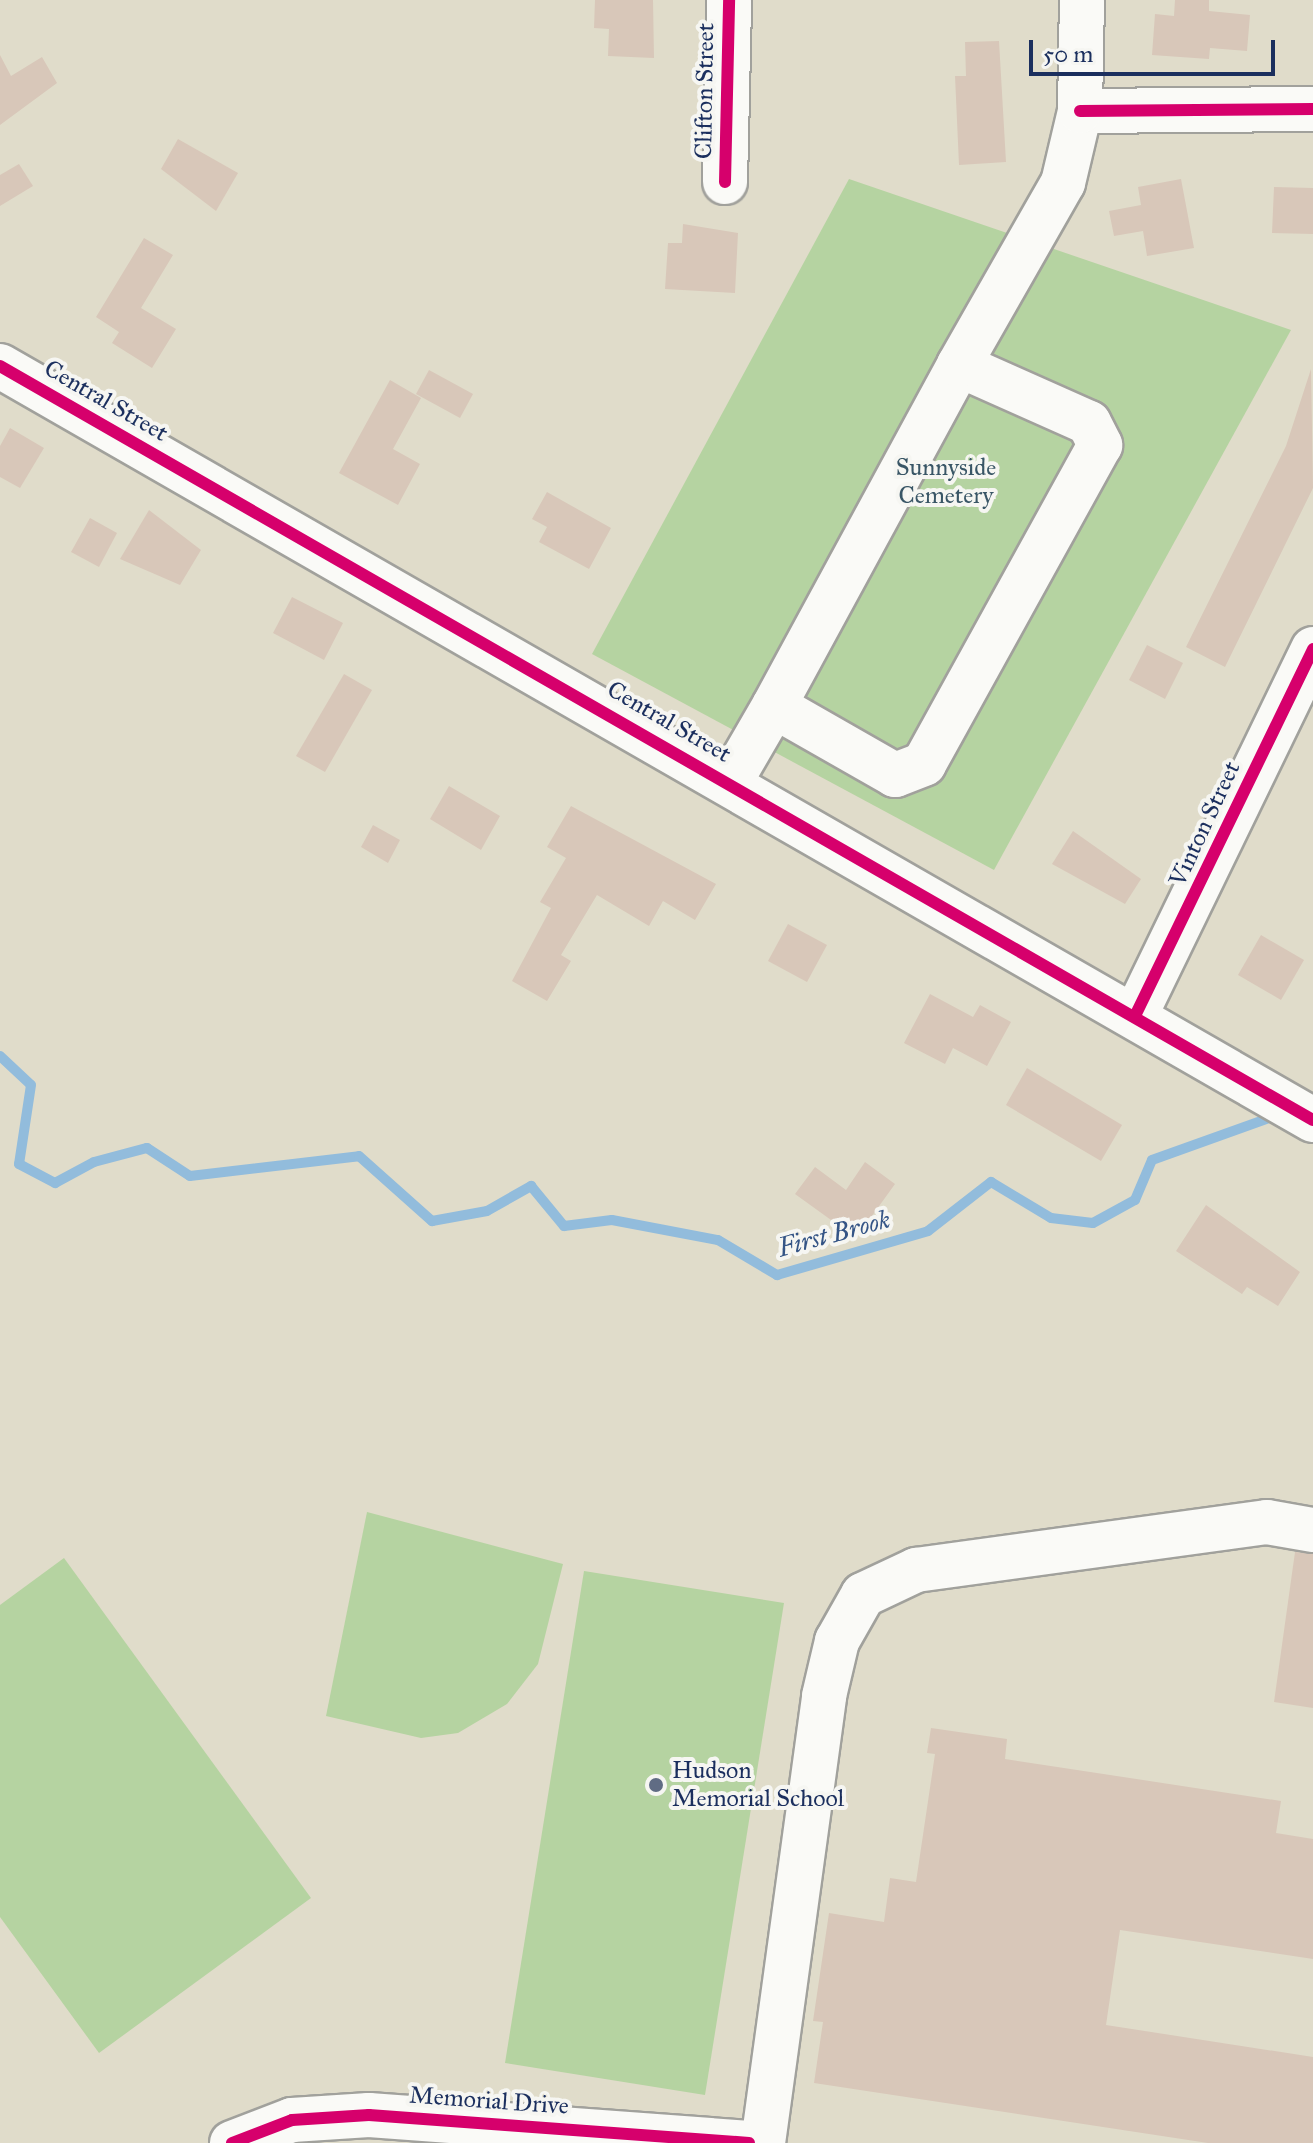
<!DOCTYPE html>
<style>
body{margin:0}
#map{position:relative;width:1313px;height:2143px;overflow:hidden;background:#e0dcca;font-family:"IM FELL Great Primer",serif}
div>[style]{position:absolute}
.green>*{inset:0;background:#b5d3a1}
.stream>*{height:10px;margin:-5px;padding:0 5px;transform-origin:5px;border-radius:5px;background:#92bcdc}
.building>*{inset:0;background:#d8c7b9}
.roads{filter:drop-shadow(2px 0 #a1a19c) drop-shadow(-2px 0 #a1a19c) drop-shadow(0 2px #a1a19c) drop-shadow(0 -2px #a1a19c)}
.minor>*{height:44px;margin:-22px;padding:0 22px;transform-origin:22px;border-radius:22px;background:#fafaf7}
.cycleway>*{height:12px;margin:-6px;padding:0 6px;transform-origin:6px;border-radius:6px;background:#d6006c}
.dots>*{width:22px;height:22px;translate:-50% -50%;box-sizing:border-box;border:4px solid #f6f6f2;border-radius:50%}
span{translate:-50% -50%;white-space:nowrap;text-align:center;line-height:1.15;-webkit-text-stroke:8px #f6f6f2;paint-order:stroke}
.street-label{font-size:24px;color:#1b2f5e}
.park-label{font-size:24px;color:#395666}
.poi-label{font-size:24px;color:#1b2f5e}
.left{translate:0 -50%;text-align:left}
.water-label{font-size:26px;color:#355586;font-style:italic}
.scale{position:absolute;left:1029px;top:40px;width:246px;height:36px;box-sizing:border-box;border:4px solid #1b2f5e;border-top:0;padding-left:10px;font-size:24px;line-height:28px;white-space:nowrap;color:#1b2f5e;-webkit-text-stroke:6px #f6f6f2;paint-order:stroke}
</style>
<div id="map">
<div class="green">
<i style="clip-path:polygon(849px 179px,1291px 330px,994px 870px,592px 654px)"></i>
<i style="clip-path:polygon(367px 1512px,563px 1564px,538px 1664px,507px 1704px,458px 1733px,421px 1738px,326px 1716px)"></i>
<i style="clip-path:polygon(64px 1558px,311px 1898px,99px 2053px,0 1917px,0 1605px)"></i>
<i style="clip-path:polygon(584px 1571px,784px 1603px,705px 2095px,505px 2063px)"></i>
</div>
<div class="stream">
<i style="left:0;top:1056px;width:42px;rotate:43.1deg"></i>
<i style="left:31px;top:1085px;width:80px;rotate:98.6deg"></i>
<i style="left:19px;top:1164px;width:41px;rotate:27.8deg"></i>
<i style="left:55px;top:1183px;width:44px;rotate:-28.3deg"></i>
<i style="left:94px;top:1162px;width:55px;rotate:-14.8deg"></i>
<i style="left:147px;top:1148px;width:51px;rotate:33.1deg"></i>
<i style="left:190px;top:1176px;width:170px;rotate:-6.7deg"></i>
<i style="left:359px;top:1156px;width:98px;rotate:41.7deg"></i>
<i style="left:432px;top:1221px;width:56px;rotate:-10.3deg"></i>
<i style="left:487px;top:1211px;width:51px;rotate:-29.6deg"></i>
<i style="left:531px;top:1186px;width:52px;rotate:50.5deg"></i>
<i style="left:564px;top:1226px;width:48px;rotate:-7.1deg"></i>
<i style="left:612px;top:1220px;width:108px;rotate:10.7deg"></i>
<i style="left:718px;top:1240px;width:69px;rotate:30.7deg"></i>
<i style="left:777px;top:1275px;width:157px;rotate:-16.2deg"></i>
<i style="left:928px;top:1231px;width:80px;rotate:-37.9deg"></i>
<i style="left:991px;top:1182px;width:70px;rotate:31deg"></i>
<i style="left:1051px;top:1218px;width:42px;rotate:6.8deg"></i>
<i style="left:1093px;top:1223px;width:48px;rotate:-28.7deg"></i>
<i style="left:1135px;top:1200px;width:43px;rotate:-67deg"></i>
<i style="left:1152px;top:1160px;width:134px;rotate:-19.7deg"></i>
</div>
<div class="building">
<i style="clip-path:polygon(595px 0,653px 0,654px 58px,608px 56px,609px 29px,594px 28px)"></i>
<i style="clip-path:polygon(1175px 0,1209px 0,1209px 11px,1250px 15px,1247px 51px,1210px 48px,1209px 59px,1152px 55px,1155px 14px,1174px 16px)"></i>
<i style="clip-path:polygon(999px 41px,1006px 162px,959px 165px,955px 76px,966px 76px,965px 42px)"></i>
<i style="clip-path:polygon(0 55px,11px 76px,42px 57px,57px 83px,0 125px)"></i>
<i style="clip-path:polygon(178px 139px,238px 173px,216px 211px,161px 169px)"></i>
<i style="clip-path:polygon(19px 164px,33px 186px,0 206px,0 175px)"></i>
<i style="clip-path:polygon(1181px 179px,1194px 248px,1147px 256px,1143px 231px,1114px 236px,1109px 211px,1141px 205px,1138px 187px)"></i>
<i style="clip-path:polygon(1274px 187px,1313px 188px,1313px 234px,1272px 233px)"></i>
<i style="clip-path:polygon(683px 224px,738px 233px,735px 293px,665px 289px,668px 243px,682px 243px)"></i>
<i style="clip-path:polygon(144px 238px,173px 255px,141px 308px,176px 329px,152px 368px,112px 343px,119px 332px,96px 317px)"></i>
<i style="clip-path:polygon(1311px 369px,1313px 488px,1225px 667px,1186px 647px,1286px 446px)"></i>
<i style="clip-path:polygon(429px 370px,473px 394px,460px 418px,416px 394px)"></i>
<i style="clip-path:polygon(390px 380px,421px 398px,393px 449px,420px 464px,398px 505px,339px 473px)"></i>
<i style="clip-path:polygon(10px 428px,44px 448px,20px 488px,0 477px,0 446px)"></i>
<i style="clip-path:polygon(547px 492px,611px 528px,589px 569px,539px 542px,547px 527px,532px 519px)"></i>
<i style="clip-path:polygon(149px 510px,201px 550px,180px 585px,120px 559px)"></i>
<i style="clip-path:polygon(90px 518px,117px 533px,99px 567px,71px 552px)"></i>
<i style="clip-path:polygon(292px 597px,343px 623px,324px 660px,273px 633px)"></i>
<i style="clip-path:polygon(1147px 645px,1183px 663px,1165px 699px,1129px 680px)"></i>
<i style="clip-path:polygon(344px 674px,372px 690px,325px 772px,296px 756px)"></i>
<i style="clip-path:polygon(449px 786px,500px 816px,481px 850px,430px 819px)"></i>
<i style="clip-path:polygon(571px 806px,716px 884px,695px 920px,663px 901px,649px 926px,597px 895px,561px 955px,571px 961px,547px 1001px,512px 981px,551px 908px,540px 902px,566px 858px,547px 847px)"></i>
<i style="clip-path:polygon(373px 825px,400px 840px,388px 863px,361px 847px)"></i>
<i style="clip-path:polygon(1073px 831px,1141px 879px,1125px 904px,1052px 864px)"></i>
<i style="clip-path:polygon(788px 924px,827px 945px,807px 982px,768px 961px)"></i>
<i style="clip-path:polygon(1261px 935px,1304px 960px,1281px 1000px,1238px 975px)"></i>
<i style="clip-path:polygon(930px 994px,973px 1017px,980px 1005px,1011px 1022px,987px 1066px,953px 1048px,945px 1064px,904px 1043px)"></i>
<i style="clip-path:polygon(1027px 1068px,1122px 1125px,1101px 1161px,1006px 1105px)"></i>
<i style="clip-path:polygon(865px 1162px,895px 1184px,856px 1238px,795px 1194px,815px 1167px,846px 1190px)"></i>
<i style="clip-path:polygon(1206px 1205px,1300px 1272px,1278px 1306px,1247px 1287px,1242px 1294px,1176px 1251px)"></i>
<i style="clip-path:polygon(1295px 1552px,1313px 1554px,1313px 1708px,1274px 1702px)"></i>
<i style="clip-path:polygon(931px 1728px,1007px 1739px,1005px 1759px,1281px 1801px,1276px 1833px,1313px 1839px,1313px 1959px,1120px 1930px,1106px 2025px,1313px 2057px,1313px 2143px,1208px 2143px,814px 2083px,823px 2022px,813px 2021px,829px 1913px,884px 1922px,890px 1878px,916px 1882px,935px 1754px,927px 1753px)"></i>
</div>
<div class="roads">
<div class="minor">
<i style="left:1080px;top:111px;width:233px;rotate:-0.5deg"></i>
<i style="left:725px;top:182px;width:182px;rotate:-88.7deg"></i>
<i style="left:959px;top:365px;width:142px;rotate:24deg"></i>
<i style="left:1089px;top:423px;width:25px;rotate:63deg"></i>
<i style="left:1100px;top:445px;width:364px;rotate:118.9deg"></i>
<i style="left:924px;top:764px;width:31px;rotate:159deg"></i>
<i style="left:895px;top:775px;width:139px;rotate:-150.3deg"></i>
<i style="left:774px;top:706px;width:388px;rotate:-61.5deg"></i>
<i style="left:959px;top:365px;width:210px;rotate:-60.3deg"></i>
<i style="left:1063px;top:183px;width:74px;rotate:-76.7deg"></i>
<i style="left:1080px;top:111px;width:111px;rotate:-89deg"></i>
<i style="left:0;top:366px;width:1514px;rotate:29.87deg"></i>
<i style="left:730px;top:782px;width:88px;rotate:-59.9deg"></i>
<i style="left:1135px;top:1016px;width:408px;rotate:-64.1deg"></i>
<i style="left:232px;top:2143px;width:64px;rotate:-21deg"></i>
<i style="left:292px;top:2120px;width:77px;rotate:-3.7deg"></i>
<i style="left:369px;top:2115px;width:381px;rotate:4.2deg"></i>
<i style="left:763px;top:2143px;width:451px;rotate:-82.2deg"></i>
<i style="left:824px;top:1696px;width:57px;rotate:-76.7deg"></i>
<i style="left:837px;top:1641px;width:53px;rotate:-60.5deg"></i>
<i style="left:863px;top:1595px;width:59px;rotate:-25.3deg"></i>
<i style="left:916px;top:1570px;width:354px;rotate:-7.8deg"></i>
<i style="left:1267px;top:1522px;width:47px;rotate:9.9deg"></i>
</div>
</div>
<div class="cycleway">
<i style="left:1080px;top:111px;width:233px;rotate:-0.5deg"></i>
<i style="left:725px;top:182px;width:182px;rotate:-88.7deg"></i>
<i style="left:0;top:366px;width:1514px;rotate:29.87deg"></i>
<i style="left:1135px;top:1016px;width:408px;rotate:-64.1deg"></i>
<i style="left:232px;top:2143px;width:64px;rotate:-21deg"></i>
<i style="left:292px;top:2120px;width:77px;rotate:-3.7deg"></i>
<i style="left:369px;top:2115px;width:381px;rotate:4.2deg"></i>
</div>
<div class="dots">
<i style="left:656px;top:1785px;background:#606c84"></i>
</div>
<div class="street-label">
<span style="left:705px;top:91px;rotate:-89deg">Clifton Street</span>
<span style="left:106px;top:401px;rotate:30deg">Central Street</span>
<span style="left:669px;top:722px;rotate:30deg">Central Street</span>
<span style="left:1205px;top:824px;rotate:-65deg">Vinton Street</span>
<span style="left:489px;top:2101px;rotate:4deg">Memorial Drive</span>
</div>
<div class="park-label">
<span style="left:946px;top:482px">Sunnyside<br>Cemetery</span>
</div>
<div class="poi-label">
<span class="left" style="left:672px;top:1785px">Hudson<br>Memorial School</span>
</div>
<div class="water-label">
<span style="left:834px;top:1234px;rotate:-15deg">First Brook</span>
</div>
<div class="scale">50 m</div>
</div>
